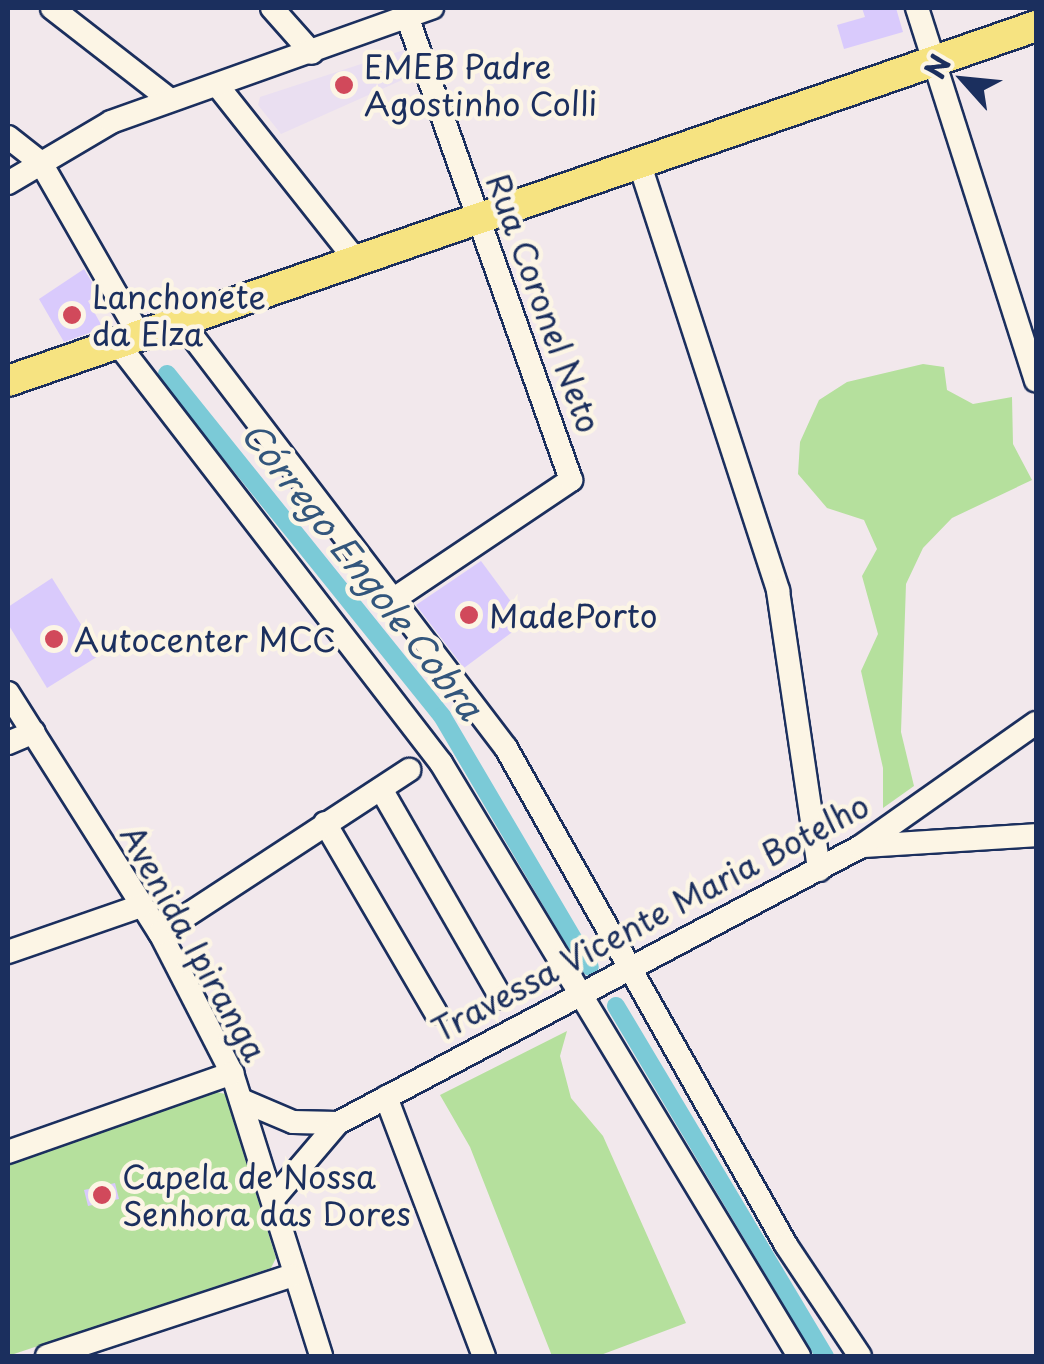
<!DOCTYPE html>
<meta charset="utf-8">
<style>
body{margin:0}
#map{position:relative;width:1044px;height:1364px;overflow:hidden;background:#f2e8ec;font-family:"Playpen Sans",sans-serif}
div>[style]{position:absolute}
.built>*{inset:0;background:#eadff1}
.green>*{inset:0;background:#b5e09d}
.canal>*{height:18px;margin:-9px;padding:0 9px;transform-origin:9px;border-radius:9px;background:#7bcad7}
.building>*{inset:0;background:#d9cafc}
.roads{filter:drop-shadow(2px 0 #1b2f5e) drop-shadow(-2px 0 #1b2f5e) drop-shadow(0 2px #1b2f5e) drop-shadow(0 -2px #1b2f5e)}
.minor>*{height:22px;margin:-11px;padding:0 11px;transform-origin:11px;border-radius:11px;background:#fcf5e5}
.major>*{height:30px;margin:-15px;padding:0 15px;transform-origin:15px;border-radius:15px;background:#f6e381}
.dots>*{width:28px;height:28px;translate:-50% -50%;box-sizing:border-box;border:5px solid #fcf5e5;border-radius:50%}
span{translate:-50% -50%;white-space:nowrap;text-align:center;line-height:1.15;-webkit-text-stroke:9px #fcf5e5;paint-order:stroke}
.poi-label{font-size:32px;color:#1b2f5e}
.left{translate:0 -50%;text-align:left}
.street-label{font-size:32px;color:#1b2f5e}
.water-label{font-size:35px;color:#33567c;font-style:italic}
.frame{position:absolute;inset:0;border:10px solid #1b2f5e;pointer-events:none}
.north{position:absolute;left:914px;top:30px;width:100px;height:100px;-webkit-text-stroke:8px #fcf5e5;paint-order:stroke;rotate:297deg;font-size:28px;font-weight:700;line-height:40px;text-align:center;color:#1b2f5e}
.north::after{content:'';display:block;margin:auto;width:35px;height:45px;background:#1b2f5e;clip-path:polygon(50% 0,100% 100%,50% 72%,0 100%)}
</style>
<div id="map">
<div class="built">
<i style="clip-path:polygon(404px 50px,420px 72px,281px 134px,258px 105px,260px 97px)"></i>
</div>
<div class="green">
<i style="clip-path:polygon(923px 364px,944px 367px,947px 390px,973px 404px,1012px 397px,1013px 444px,1032px 480px,952px 518px,923px 548px,906px 584px,901px 732px,914px 786px,883px 808px,883px 768px,861px 671px,878px 634px,862px 576px,877px 549px,864px 520px,827px 508px,798px 474px,800px 442px,819px 400px,847px 382px)"></i>
<i style="clip-path:polygon(567px 1031px,560px 1056px,571px 1098px,603px 1136px,686px 1323px,598px 1356px,552px 1356px,470px 1147px,440px 1095px)"></i>
<i style="clip-path:polygon(217px 1092px,225px 1094px,276px 1258px,271px 1268px,8px 1356px,8px 1165px)"></i>
</div>
<div class="canal">
<i style="left:167px;top:374px;width:439px;rotate:51.2deg"></i>
<i style="left:442px;top:716px;width:291px;rotate:59.5deg"></i>
<i style="left:616px;top:1006px;width:408px;rotate:59.2deg"></i>
</div>
<div class="building">
<i style="clip-path:polygon(862px 8px,896px 8px,903px 32px,844px 49px,837px 25px,865px 17px)"></i>
<i style="clip-path:polygon(84px 269px,99px 294px,88px 301px,103px 328px,64px 342px,39px 299px)"></i>
<i style="clip-path:polygon(481px 561px,526px 622px,464px 668px,416px 605px)"></i>
<i style="clip-path:polygon(52px 578px,100px 655px,47px 688px,8px 624px,8px 607px)"></i>
<i style="clip-path:polygon(115px 1183px,119px 1199px,88px 1206px,84px 1190px)"></i>
</div>
<div class="roads">
<div class="minor">
<i style="left:52px;top:8px;width:148px;rotate:37.9deg"></i>
<i style="left:272px;top:8px;width:60px;rotate:48.4deg"></i>
<i style="left:917px;top:8px;width:391px;rotate:72.3deg"></i>
<i style="left:217px;top:85px;width:227px;rotate:51.6deg"></i>
<i style="left:8px;top:137px;width:42px;rotate:38.2deg"></i>
<i style="left:41px;top:163px;width:199px;rotate:60.2deg"></i>
<i style="left:639px;top:162px;width:451px;rotate:72deg"></i>
<i style="left:778px;top:591px;width:282px;rotate:81.6deg"></i>
<i style="left:8px;top:183px;width:120px;rotate:-30.6deg"></i>
<i style="left:111px;top:122px;width:341px;rotate:-19.6deg"></i>
<i style="left:183px;top:324px;width:533px;rotate:52.7deg"></i>
<i style="left:506px;top:748px;width:570px;rotate:60.6deg"></i>
<i style="left:786px;top:1245px;width:133px;rotate:56.3deg"></i>
<i style="left:118px;top:344px;width:529px;rotate:52.37deg"></i>
<i style="left:441px;top:763px;width:693px;rotate:58.88deg"></i>
<i style="left:397px;top:597px;width:210px;rotate:-33.9deg"></i>
<i style="left:571px;top:480px;width:501px;rotate:-109.48deg"></i>
<i style="left:8px;top:693px;width:284px;rotate:57.7deg"></i>
<i style="left:160px;top:933px;width:157px;rotate:62.8deg"></i>
<i style="left:232px;top:1073px;width:297px;rotate:72.5deg"></i>
<i style="left:8px;top:743px;width:28px;rotate:-23deg"></i>
<i style="left:381px;top:789px;width:241px;rotate:60.1deg"></i>
<i style="left:325px;top:823px;width:220px;rotate:59.7deg"></i>
<i style="left:863px;top:846px;width:173px;rotate:-3.6deg"></i>
<i style="left:160px;top:933px;width:298px;rotate:-33.2deg"></i>
<i style="left:8px;top:952px;width:141px;rotate:-19.1deg"></i>
<i style="left:386px;top:1097px;width:277px;rotate:69.3deg"></i>
<i style="left:241px;top:1100px;width:56px;rotate:22.9deg"></i>
<i style="left:293px;top:1122px;width:45px;rotate:1.3deg"></i>
<i style="left:8px;top:1152px;width:238px;rotate:-19.4deg"></i>
<i style="left:273px;top:1199px;width:100px;rotate:-49.5deg"></i>
<i style="left:338px;top:1123px;width:590px;rotate:-27.87deg"></i>
<i style="left:860px;top:847px;width:215px;rotate:-35.2deg"></i>
<i style="left:47px;top:1356px;width:257px;rotate:-18.2deg"></i>
</div>
<div class="major">
<i style="left:8px;top:381px;width:1088px;rotate:-19.05deg"></i>
</div>
</div>
<div class="dots">
<i style="left:344px;top:85px;background:#d1495b"></i>
<i style="left:72px;top:315px;background:#d1495b"></i>
<i style="left:469px;top:615px;background:#d1495b"></i>
<i style="left:54px;top:639px;background:#d1495b"></i>
<i style="left:102px;top:1195px;background:#d1495b"></i>
</div>
<div class="poi-label">
<span class="left" style="left:364px;top:85px">EMEB Padre<br>Agostinho Colli</span>
<span class="left" style="left:92px;top:315px">Lanchonete<br>da Elza</span>
<span class="left" style="left:489px;top:615px">MadePorto</span>
<span class="left" style="left:74px;top:639px">Autocenter MCC</span>
<span class="left" style="left:122px;top:1195px">Capela de Nossa<br>Senhora das Dores</span>
</div>
<div class="street-label">
<span style="left:544px;top:303px;rotate:70deg">Rua Coronel Neto</span>
<span style="left:650px;top:917px;rotate:-28deg">Travessa Vicente Maria Botelho</span>
<span style="left:194px;top:943px;rotate:61deg">Avenida Ipiranga</span>
</div>
<div class="water-label">
<span style="left:363px;top:570px;rotate:52deg">Córrego Engole Cobra</span>
</div>
<div class="frame"></div>
<div class="north">N</div>
</div>
